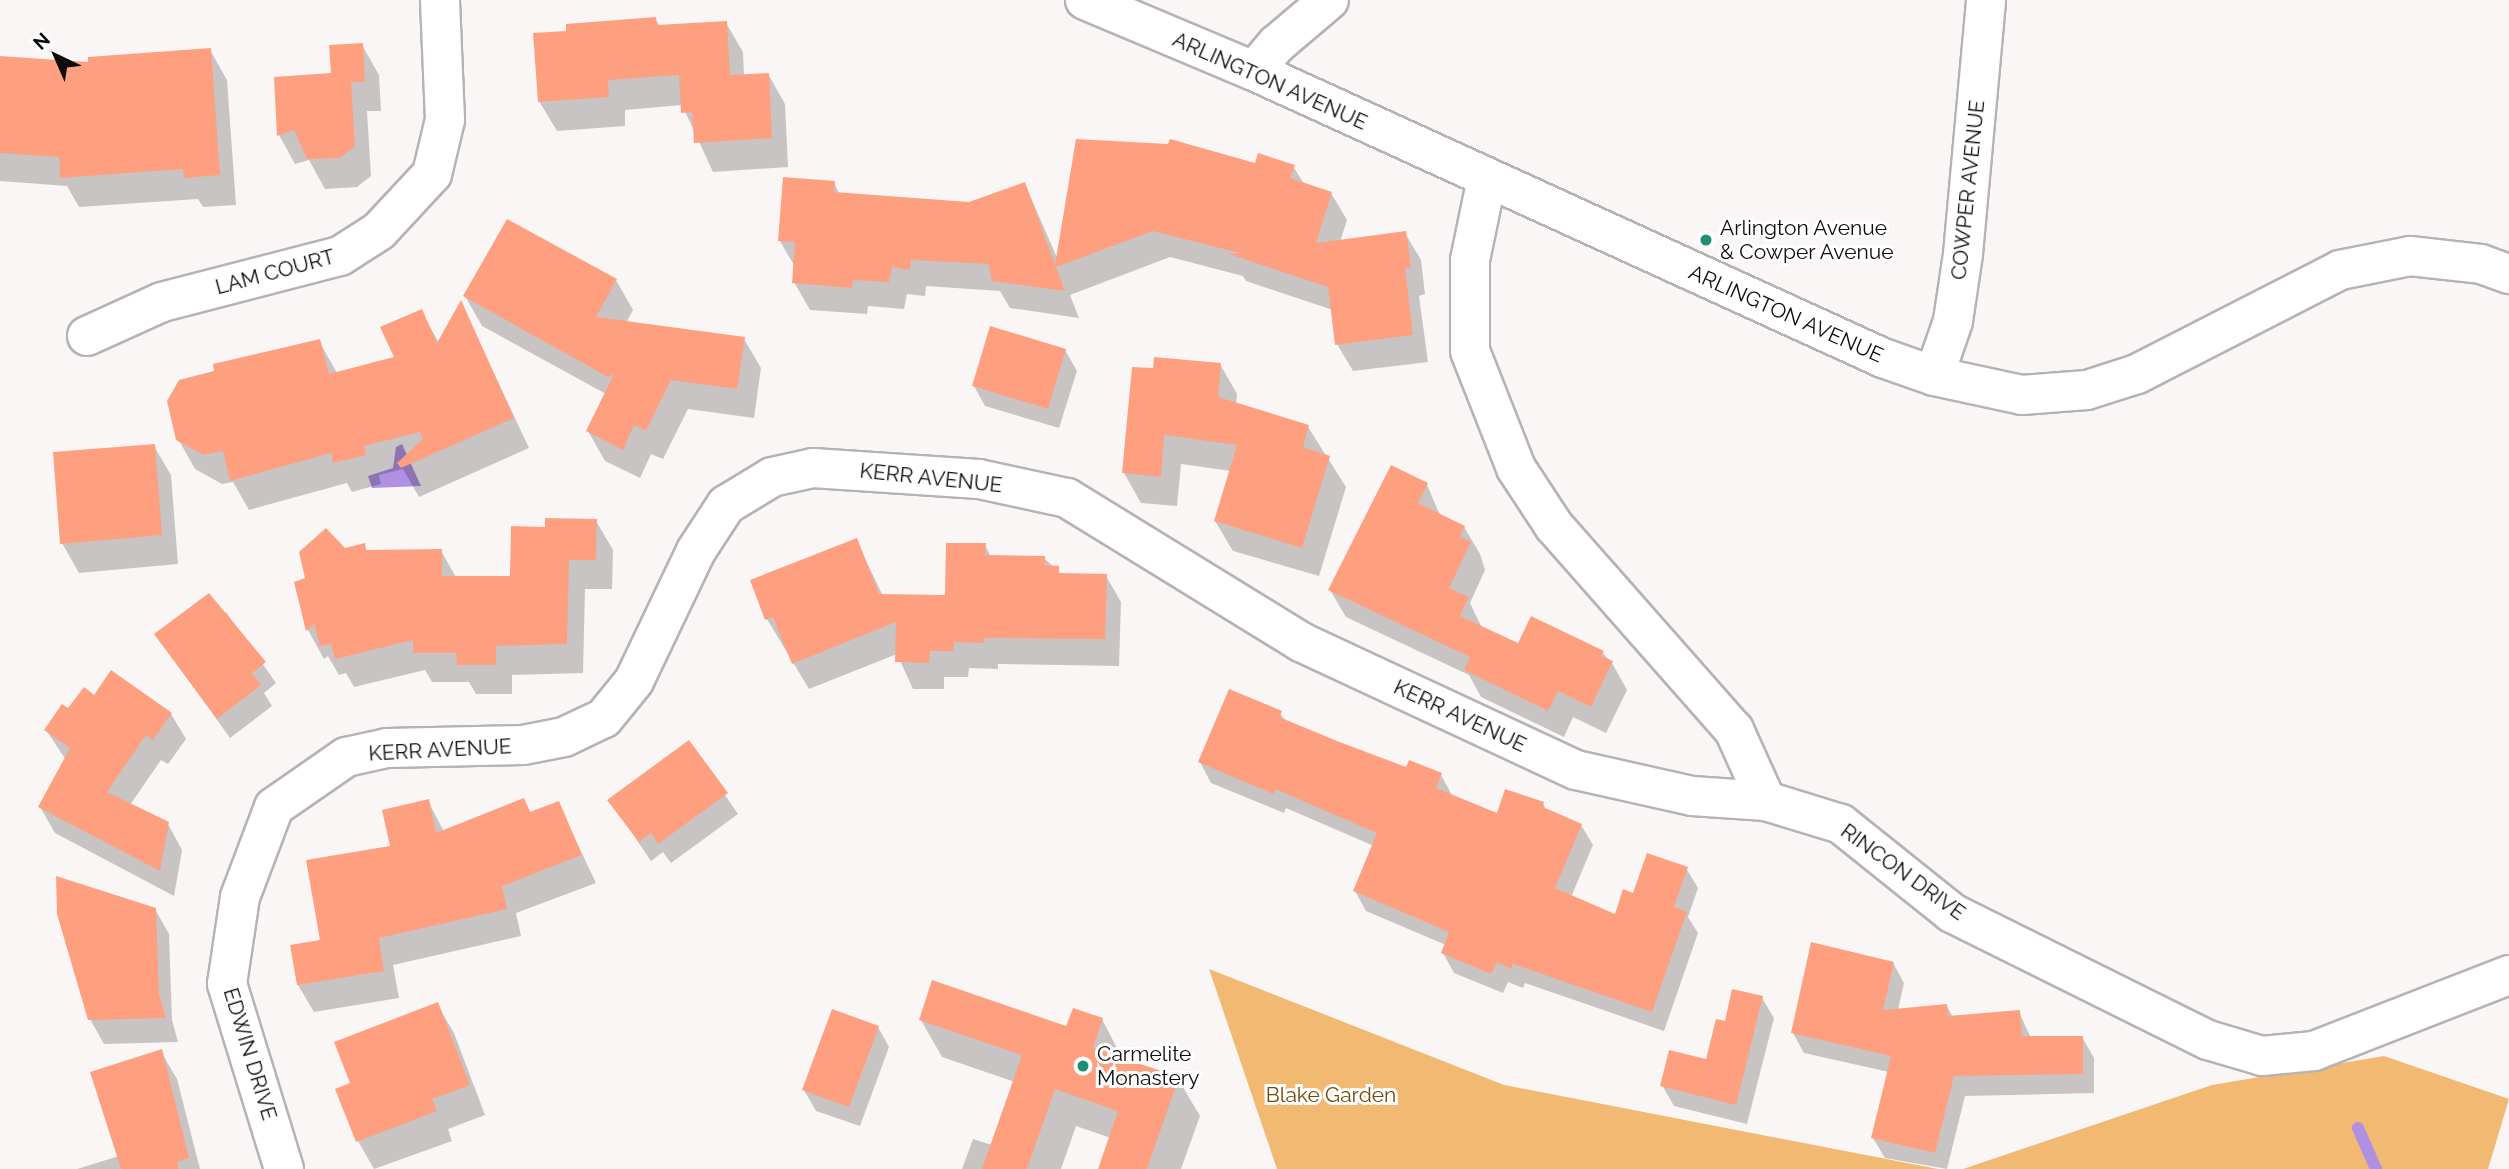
<!DOCTYPE html>
<style>
body{margin:0}
#map{position:relative;width:2509px;height:1169px;overflow:hidden;background:#fbf6f6;font-family:Raleway,sans-serif}
div>[style]{position:absolute}
.green>*{inset:0;background:#f1b972}
.water>*{inset:0;background:#b090e2}
.shadow>*{inset:0;background:#0003}
.stream>*{height:12px;margin:-6px;padding:0 6px;transform-origin:6px;border-radius:6px;background:#b090e2}
.building>*{inset:0;background:#fea080}
.roads{filter:drop-shadow(2px 0 #b7b2b3) drop-shadow(-2px 0 #b7b2b3) drop-shadow(0 2px #b7b2b3) drop-shadow(0 -2px #b7b2b3)}
.minor>*{height:38px;margin:-19px;padding:0 19px;transform-origin:19px;border-radius:19px;background:#fff}
.major>*{height:38px;margin:-19px;padding:0 19px;transform-origin:19px;border-radius:19px;background:#fff}
.dots>*{width:19px;height:19px;translate:-50% -50%;box-sizing:border-box;border:4px solid #fff;border-radius:50%}
span{translate:-50% -50%;white-space:nowrap;text-align:center;line-height:1.15;-webkit-text-stroke:6px #fff;paint-order:stroke}
.street-label{font-size:21px;color:#0e0c0c}
.poi-label{font-size:21px;color:#0e0c0c}
.left{translate:0 -50%;text-align:left}
.park-label{font-size:21px;color:#724a0a}
.north{position:absolute;left:21px;top:21px;width:70px;height:70px;-webkit-text-stroke:5px #fff;paint-order:stroke;rotate:316deg;font-size:19px;font-weight:700;line-height:28px;text-align:center;color:#0e0c0c}
.north::after{content:'';display:block;margin:auto;width:24px;height:32px;background:#0e0c0c;clip-path:polygon(50% 0,100% 100%,50% 72%,0 100%)}
</style>
<div id="map">
<div class="green">
<i style="clip-path:polygon(1209px 969px,1504px 1085px,1938px 1169px,1277px 1169px)"></i>
<i style="clip-path:polygon(2384px 1056px,2509px 1099px,2488px 1169px,1963px 1169px,2212px 1085px)"></i>
</div>
<div class="water">
<i style="clip-path:polygon(402px 444px,421px 486px,372px 488px,368px 476px,393px 468px,396px 447px)"></i>
</div>
<div class="shadow">
<i style="clip-path:polygon(655px 19px,660px 26px,726px 23px,743px 52px,744px 76px,768px 74px,785px 104px,788px 167px,713px 172px,682px 105px,625px 110px,625px 126px,557px 131px,539px 101px,567px 33px)"></i>
<i style="clip-path:polygon(362px 45px,379px 75px,381px 111px,367px 111px,371px 176px,357px 187px,325px 189px,309px 160px,295px 164px,279px 135px)"></i>
<i style="clip-path:polygon(210px 50px,227px 80px,236px 205px,203px 207px,198px 199px,79px 207px,67px 186px,0 181px,0 58px,90px 64px)"></i>
<i style="clip-path:polygon(1256px 166px,1293px 166px,1304px 184px,1331px 193px,1347px 220px,1340px 242px,1405px 233px,1421px 260px,1425px 294px,1419px 296px,1428px 362px,1353px 371px,1337px 344px,1333px 310px,1246px 281px,1243px 276px,1170px 257px,1070px 295px,1079px 318px,1010px 308px,1000px 291px,926px 286px,925px 296px,907px 294px,904px 309px,868px 306px,867px 314px,810px 310px,794px 282px,795px 267px,780px 241px,834px 183px,840px 195px,969px 204px,1025px 184px,1058px 260px)"></i>
<i style="clip-path:polygon(616px 280px,633px 310px,626px 323px,744px 339px,761px 368px,754px 418px,688px 409px,663px 459px,651px 454px,640px 478px,605px 461px,588px 431px,606px 394px,482px 326px,465px 296px)"></i>
<i style="clip-path:polygon(461px 303px,529px 448px,419px 497px,403px 469px,379px 475px,381px 484px,352px 492px,347px 483px,249px 510px,233px 482px,222px 484px,195px 469px,178px 439px,319px 341px,337px 373px,396px 359px,421px 311px,439px 343px)"></i>
<i style="clip-path:polygon(1065px 350px,1077px 371px,1059px 428px,985px 406px,974px 386px)"></i>
<i style="clip-path:polygon(1220px 364px,1237px 394px,1236px 405px,1308px 427px,1346px 487px,1319px 576px,1233px 551px,1215px 521px,1231px 471px,1181px 464px,1177px 506px,1141px 503px,1124px 473px,1155px 370px)"></i>
<i style="clip-path:polygon(154px 446px,171px 475px,178px 564px,79px 573px,62px 543px)"></i>
<i style="clip-path:polygon(1427px 485px,1440px 515px,1464px 527px,1480px 554px,1485px 570px,1470px 603px,1482px 628px,1518px 646px,1602px 652px,1612px 663px,1627px 690px,1606px 733px,1573px 717px,1564px 737px,1481px 697px,1469px 675px,1346px 617px,1330px 590px)"></i>
<i style="clip-path:polygon(596px 521px,613px 550px,612px 589px,585px 589px,583px 673px,512px 675px,512px 694px,476px 694px,469px 682px,432px 682px,425px 670px,354px 687px,346px 673px,339px 675px,328px 656px,324px 659px,308px 630px,296px 583px,307px 580px,344px 550px,364px 545px,368px 552px,441px 551px,456px 577px,512px 578px,546px 528px)"></i>
<i style="clip-path:polygon(856px 540px,883px 596px,946px 597px,985px 545px,991px 557px,1044px 558px,1062px 575px,1106px 576px,1121px 602px,1119px 666px,998px 664px,998px 669px,969px 668px,968px 677px,944px 677px,944px 689px,913px 689px,897px 654px,809px 689px,767px 619px)"></i>
<i style="clip-path:polygon(226px 612px,276px 683px,264px 693px,272px 706px,230px 738px,156px 635px)"></i>
<i style="clip-path:polygon(95px 697px,171px 714px,186px 739px,168px 764px,161px 760px,130px 805px,168px 824px,182px 850px,174px 896px,55px 833px,40px 807px,66px 760px,46px 730px)"></i>
<i style="clip-path:polygon(1280px 713px,1286px 722px,1407px 769px,1441px 775px,1452px 795px,1498px 815px,1543px 804px,1547px 811px,1581px 825px,1593px 845px,1571px 897px,1616px 916px,1634px 895px,1686px 868px,1698px 888px,1688px 917px,1698px 933px,1664px 1031px,1525px 983px,1523px 988px,1508px 982px,1503px 993px,1454px 973px,1443px 953px,1446px 945px,1366px 911px,1355px 891px,1374px 846px,1286px 808px,1284px 813px,1211px 783px,1200px 762px)"></i>
<i style="clip-path:polygon(689px 743px,738px 814px,671px 863px,663px 852px,651px 861px,610px 801px)"></i>
<i style="clip-path:polygon(523px 800px,531px 813px,558px 803px,596px 883px,516px 913px,521px 936px,393px 965px,399px 998px,314px 1012px,298px 985px,292px 946px,322px 942px,428px 801px,444px 832px)"></i>
<i style="clip-path:polygon(155px 909px,169px 934px,172px 1020px,178px 1042px,104px 1044px,90px 1019px)"></i>
<i style="clip-path:polygon(1893px 963px,1904px 983px,1898px 1010px,1946px 1005px,1953px 1017px,2019px 1012px,2031px 1038px,2082px 1037px,2094px 1058px,2094px 1093px,1965px 1096px,1947px 1169px,1885px 1158px,1873px 1138px,1889px 1072px,1804px 1053px,1793px 1033px)"></i>
<i style="clip-path:polygon(1762px 998px,1774px 1018px,1747px 1124px,1674px 1106px,1662px 1085px,1707px 1061px,1726px 1024px)"></i>
<i style="clip-path:polygon(437px 1004px,454px 1033px,485px 1115px,448px 1129px,452px 1141px,374px 1169px,358px 1141px,352px 1084px)"></i>
<i style="clip-path:polygon(1102px 1019px,1123px 1060px,1178px 1079px,1200px 1116px,1181px 1169px,1100px 1169px,1111px 1138px,1076px 1126px,1061px 1169px,962px 1169px,973px 1139px,992px 1145px,1015px 1082px,942px 1057px,921px 1020px,1067px 1028px)"></i>
<i style="clip-path:polygon(878px 1027px,889px 1047px,860px 1126px,816px 1111px,804px 1090px)"></i>
<i style="clip-path:polygon(161px 1052px,177px 1079px,200px 1169px,77px 1169px,119px 1156px)"></i>
</div>
<div class="stream">
<i style="left:2358px;top:1128px;width:45px;rotate:66.3deg"></i>
</div>
<div class="building">
<i style="clip-path:polygon(656px 17px,657px 25px,727px 21px,730px 75px,769px 73px,772px 138px,694px 143px,692px 112px,681px 113px,679px 75px,608px 80px,609px 97px,538px 102px,533px 33px,566px 31px,566px 24px)"></i>
<i style="clip-path:polygon(363px 43px,365px 82px,351px 82px,355px 146px,340px 158px,307px 159px,294px 130px,277px 136px,274px 77px,331px 73px,329px 45px)"></i>
<i style="clip-path:polygon(211px 48px,220px 175px,184px 178px,183px 169px,60px 178px,59px 157px,0 153px,0 56px,88px 62px,88px 57px)"></i>
<i style="clip-path:polygon(1076px 139px,1168px 144px,1170px 139px,1255px 163px,1258px 153px,1295px 165px,1290px 178px,1332px 192px,1316px 243px,1406px 231px,1411px 267px,1405px 269px,1413px 335px,1335px 345px,1328px 287px,1229px 254px,1240px 253px,1153px 231px,1056px 267px,1065px 291px,992px 281px,989px 264px,911px 260px,910px 270px,892px 267px,889px 282px,853px 280px,852px 288px,792px 283px,795px 242px,778px 241px,783px 177px,835px 181px,834px 192px,969px 202px,1025px 182px,1055px 265px)"></i>
<i style="clip-path:polygon(507px 219px,617px 279px,596px 317px,745px 337px,737px 389px,671px 380px,646px 431px,634px 425px,623px 450px,586px 431px,614px 374px,608px 377px,463px 296px)"></i>
<i style="clip-path:polygon(461px 300px,514px 418px,401px 468px,397px 463px,423px 439px,420px 432px,364px 446px,366px 455px,333px 463px,331px 453px,230px 481px,223px 451px,204px 455px,176px 440px,167px 401px,179px 380px,214px 371px,213px 364px,320px 339px,329px 374px,394px 357px,380px 327px,422px 309px,437px 343px)"></i>
<i style="clip-path:polygon(990px 326px,1066px 349px,1048px 409px,972px 386px)"></i>
<i style="clip-path:polygon(1154px 357px,1221px 363px,1218px 397px,1309px 425px,1303px 447px,1330px 456px,1302px 548px,1214px 521px,1237px 445px,1164px 435px,1161px 477px,1122px 473px,1132px 367px,1153px 368px)"></i>
<i style="clip-path:polygon(155px 444px,162px 535px,60px 544px,53px 452px)"></i>
<i style="clip-path:polygon(1391px 465px,1428px 483px,1418px 503px,1465px 526px,1460px 537px,1471px 542px,1449px 588px,1469px 597px,1460px 616px,1518px 643px,1531px 616px,1604px 651px,1601px 656px,1613px 661px,1591px 707px,1558px 691px,1548px 711px,1464px 670px,1470px 657px,1328px 590px)"></i>
<i style="clip-path:polygon(545px 518px,597px 519px,596px 560px,569px 560px,567px 644px,496px 646px,496px 665px,457px 665px,456px 653px,413px 653px,413px 640px,335px 659px,331px 644px,320px 646px,314px 624px,306px 631px,294px 582px,305px 578px,299px 552px,326px 528px,345px 548px,365px 543px,366px 550px,442px 549px,442px 576px,510px 576px,511px 526px,545px 527px)"></i>
<i style="clip-path:polygon(857px 538px,879px 594px,945px 595px,946px 543px,986px 543px,985px 555px,1045px 556px,1045px 565px,1059px 566px,1059px 573px,1107px 574px,1105px 639px,984px 638px,984px 643px,954px 642px,954px 651px,930px 651px,929px 663px,895px 662px,896px 622px,792px 664px,773px 617px,765px 620px,750px 580px)"></i>
<i style="clip-path:polygon(209px 593px,266px 662px,252px 673px,261px 685px,217px 719px,154px 634px)"></i>
<i style="clip-path:polygon(111px 670px,172px 713px,153px 740px,146px 735px,107px 792px,169px 822px,160px 871px,38px 807px,70px 748px,44px 730px,62px 704px,68px 708px,84px 687px,94px 695px)"></i>
<i style="clip-path:polygon(1229px 689px,1282px 711px,1279px 717px,1337px 741px,1406px 767px,1409px 760px,1442px 773px,1436px 788px,1497px 813px,1505px 789px,1544px 802px,1543px 807px,1582px 824px,1555px 888px,1615px 914px,1623px 889px,1633px 893px,1647px 853px,1688px 867px,1674px 907px,1687px 912px,1652px 1012px,1513px 964px,1511px 969px,1497px 962px,1491px 974px,1441px 953px,1449px 932px,1353px 891px,1377px 833px,1275px 789px,1273px 794px,1198px 762px)"></i>
<i style="clip-path:polygon(689px 740px,728px 793px,658px 844px,651px 833px,639px 842px,607px 800px)"></i>
<i style="clip-path:polygon(524px 798px,530px 812px,559px 801px,582px 855px,502px 886px,507px 909px,379px 938px,384px 971px,297px 985px,290px 945px,320px 940px,306px 860px,390px 846px,382px 810px,429px 799px,436px 833px)"></i>
<i style="clip-path:polygon(56px 876px,156px 908px,159px 994px,166px 1018px,88px 1020px,57px 914px)"></i>
<i style="clip-path:polygon(1811px 942px,1894px 962px,1883px 1010px,1947px 1004px,1948px 1016px,2020px 1010px,2022px 1036px,2083px 1036px,2083px 1074px,1954px 1076px,1935px 1153px,1871px 1138px,1891px 1056px,1791px 1033px)"></i>
<i style="clip-path:polygon(932px 980px,1066px 1026px,1073px 1008px,1103px 1018px,1093px 1048px,1179px 1077px,1147px 1169px,1098px 1169px,1118px 1111px,1055px 1089px,1027px 1169px,982px 1169px,1022px 1055px,919px 1020px)"></i>
<i style="clip-path:polygon(1732px 989px,1763px 996px,1736px 1105px,1660px 1086px,1669px 1050px,1706px 1059px,1716px 1019px,1725px 1021px)"></i>
<i style="clip-path:polygon(438px 1002px,470px 1085px,432px 1099px,437px 1111px,356px 1142px,335px 1089px,350px 1083px,334px 1042px)"></i>
<i style="clip-path:polygon(832px 1009px,879px 1026px,849px 1107px,802px 1090px)"></i>
<i style="clip-path:polygon(162px 1049px,189px 1158px,177px 1162px,179px 1169px,121px 1169px,90px 1072px)"></i>
</div>
<div class="roads">
<div class="minor">
<i style="left:1254px;top:71px;width:35px;rotate:-50deg"></i>
<i style="left:1277px;top:44px;width:68px;rotate:-40.2deg"></i>
<i style="left:1487px;top:178px;width:84px;rotate:101.7deg"></i>
<i style="left:1470px;top:260px;width:91px;rotate:90deg"></i>
<i style="left:1470px;top:351px;width:126px;rotate:68.5deg"></i>
<i style="left:1516px;top:468px;width:69px;rotate:56.8deg"></i>
<i style="left:1554px;top:526px;width:272px;rotate:48.6deg"></i>
<i style="left:1734px;top:730px;width:78px;rotate:65.7deg"></i>
<i style="left:87px;top:336px;width:82px;rotate:-24.4deg"></i>
<i style="left:162px;top:302px;width:184px;rotate:-14.5deg"></i>
<i style="left:340px;top:256px;width:46px;rotate:-32.7deg"></i>
<i style="left:379px;top:231px;width:78px;rotate:-47.1deg"></i>
<i style="left:432px;top:174px;width:56px;rotate:-76.5deg"></i>
<i style="left:445px;top:120px;width:120px;rotate:-92.4deg"></i>
<i style="left:1934px;top:376px;width:58px;rotate:-70.9deg"></i>
<i style="left:1953px;top:321px;width:68px;rotate:-81.5deg"></i>
<i style="left:1963px;top:254px;width:255px;rotate:-84.8deg"></i>
<i style="left:284px;top:1169px;width:194px;rotate:-107.1deg"></i>
<i style="left:227px;top:984px;width:88px;rotate:-81.5deg"></i>
<i style="left:240px;top:897px;width:96px;rotate:-69.3deg"></i>
<i style="left:274px;top:807px;width:88px;rotate:-34.8deg"></i>
<i style="left:346px;top:757px;width:42px;rotate:-12.4deg"></i>
<i style="left:387px;top:748px;width:136px;rotate:-1.3deg"></i>
<i style="left:523px;top:745px;width:42px;rotate:-11deg"></i>
<i style="left:564px;top:737px;width:44px;rotate:-25.4deg"></i>
<i style="left:604px;top:718px;width:48px;rotate:-51deg"></i>
<i style="left:634px;top:681px;width:144px;rotate:-64.5deg"></i>
<i style="left:696px;top:551px;width:55px;rotate:-56.9deg"></i>
<i style="left:726px;top:505px;width:54px;rotate:-31.3deg"></i>
<i style="left:772px;top:477px;width:42px;rotate:-12.4deg"></i>
<i style="left:813px;top:468px;width:166px;rotate:3.8deg"></i>
<i style="left:979px;top:479px;width:90px;rotate:12.2deg"></i>
<i style="left:1067px;top:498px;width:275px;rotate:31.6deg"></i>
<i style="left:1301px;top:642px;width:303px;rotate:25deg"></i>
<i style="left:1576px;top:770px;width:119px;rotate:12.6deg"></i>
<i style="left:1692px;top:796px;width:74px;rotate:3.9deg"></i>
<i style="left:1766px;top:801px;width:78px;rotate:17deg"></i>
<i style="left:1841px;top:824px;width:142px;rotate:38.7deg"></i>
<i style="left:1952px;top:913px;width:286px;rotate:26.4deg"></i>
<i style="left:2208px;top:1040px;width:56px;rotate:16.5deg"></i>
<i style="left:2262px;top:1056px;width:52px;rotate:-5.5deg"></i>
<i style="left:2314px;top:1051px;width:209px;rotate:-21.3deg"></i>
</div>
<div class="major">
<i style="left:1085px;top:0;width:183px;rotate:22.8deg"></i>
<i style="left:1254px;top:71px;width:691px;rotate:24.53deg"></i>
<i style="left:1883px;top:358px;width:54px;rotate:19.4deg"></i>
<i style="left:1934px;top:376px;width:90px;rotate:12.2deg"></i>
<i style="left:2022px;top:395px;width:65px;rotate:-4.4deg"></i>
<i style="left:2087px;top:390px;width:52px;rotate:-17.7deg"></i>
<i style="left:2137px;top:374px;width:228px;rotate:-27.1deg"></i>
<i style="left:2340px;top:270px;width:71px;rotate:-11.3deg"></i>
<i style="left:2410px;top:256px;width:71px;rotate:6.4deg"></i>
<i style="left:2481px;top:264px;width:30px;rotate:20deg"></i>
</div>
</div>
<div class="dots">
<i style="left:1706px;top:240px;background:#1d9073"></i>
<i style="left:1083px;top:1066px;background:#1d9073"></i>
</div>
<div class="street-label">
<span style="left:1270px;top:81px;rotate:24deg">ARLINGTON AVENUE</span>
<span style="left:1968px;top:190px;rotate:-84deg">COWPER AVENUE</span>
<span style="left:275px;top:272px;rotate:-15deg">LAM COURT</span>
<span style="left:1786px;top:314px;rotate:24deg">ARLINGTON AVENUE</span>
<span style="left:931px;top:478px;rotate:6deg">KERR AVENUE</span>
<span style="left:1460px;top:716px;rotate:25deg">KERR AVENUE</span>
<span style="left:440px;top:750px;rotate:-3deg">KERR AVENUE</span>
<span style="left:1903px;top:872px;rotate:36deg">RINCON DRIVE</span>
<span style="left:250px;top:1054px;rotate:73deg">EDWIN DRIVE</span>
</div>
<div class="poi-label">
<span class="left" style="left:1720px;top:240px">Arlington Avenue<br>&amp; Cowper Avenue</span>
<span class="left" style="left:1097px;top:1066px">Carmelite<br>Monastery</span>
</div>
<div class="park-label">
<span style="left:1331px;top:1095px">Blake Garden</span>
</div>
<div class="north">N</div>
</div>
